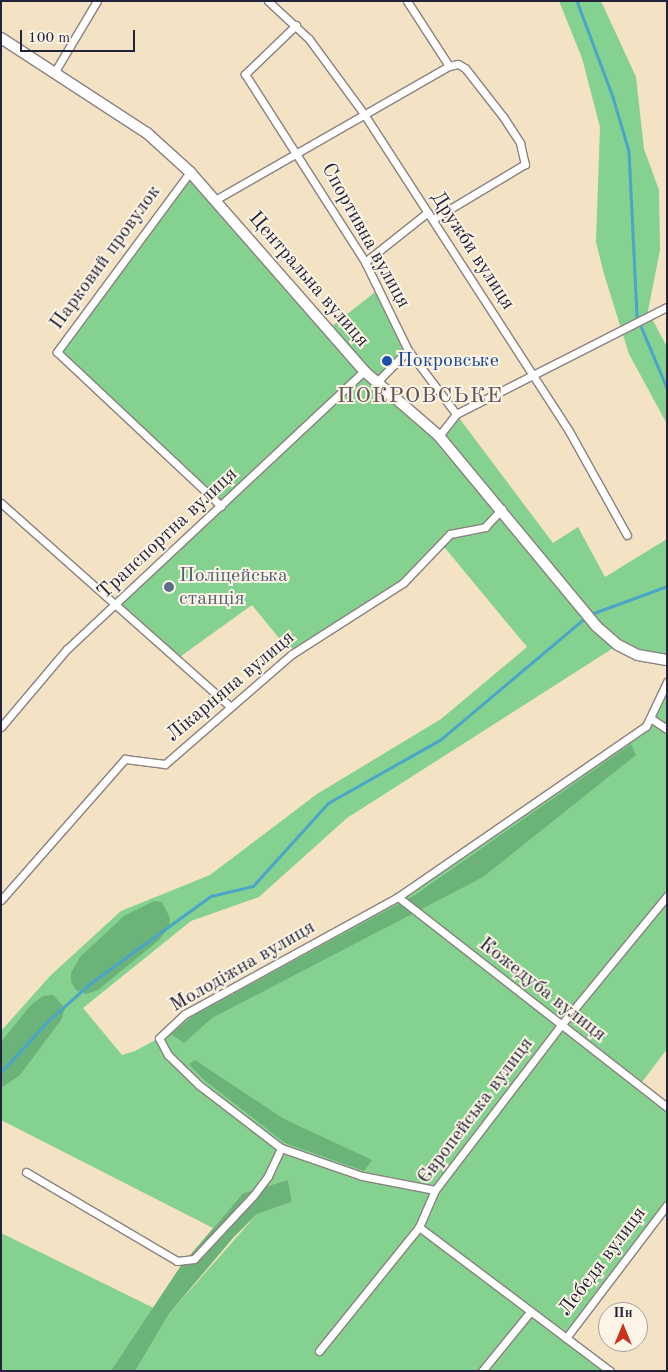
<!DOCTYPE html>
<meta charset="utf-8">
<style>
body{margin:0}
#map{position:relative;width:668px;height:1372px;overflow:hidden;background:#f3e2c4;font-family:"Old Standard TT",serif}
div>[style]{position:absolute}
.green>*{inset:0;background:#85d18f}
.forest>*{inset:0;background:#6cb37a}
.stream>*{height:2.5px;margin:-1.25px;padding:0 1.25px;transform-origin:1.25px;border-radius:1.25px;background:#4ba5c9}
.roads{filter:drop-shadow(1px 0 #8a8280) drop-shadow(-1px 0 #8a8280) drop-shadow(0 1px #8a8280) drop-shadow(0 -1px #8a8280)}
.street>*{height:7px;margin:-3.5px;padding:0 3.5px;transform-origin:3.5px;border-radius:3.5px;background:#fff}
.secondary>*{height:10px;margin:-5px;padding:0 5px;transform-origin:5px;border-radius:5px;background:#fff}
.dots>*{width:14px;height:14px;translate:-50% -50%;box-sizing:border-box;border:2px solid #fcf5e5;border-radius:50%}
span{translate:-50% -50%;white-space:nowrap;text-align:center;line-height:1.15;-webkit-text-stroke:4px #fcf5e5;paint-order:stroke}
.street-label{font-size:20px;color:#22223b}
.transit-label{font-size:20px;color:#164399}
.left{translate:0 -50%;text-align:left}
.service-label{font-size:20px;color:#4e5e75}
.quarter-label{font-size:22px;color:#635059;letter-spacing:1px}
.frame{position:absolute;inset:0;border:2px solid #22223b;pointer-events:none}
.north{position:absolute;left:598px;top:1302px;width:50px;height:50px;box-sizing:border-box;background:#fcf5e5;border:1px solid #a5a1a1;border-radius:50%;rotate:0deg;font-size:14px;font-weight:700;line-height:20px;text-align:center;color:#22223b}
.north::after{content:'';display:block;margin:auto;width:18px;height:22px;background:#c8321e;clip-path:polygon(50% 0,100% 100%,50% 72%,0 100%)}
.scale{position:absolute;left:20px;top:30px;width:115px;height:22px;box-sizing:border-box;border:2px solid #22223b;border-top:0;padding-left:6px;font-size:15px;line-height:18px;white-space:nowrap;color:#22223b;-webkit-text-stroke:4px #fcf5e5;paint-order:stroke}
</style>
<div id="map">
<div class="green">
<i style="clip-path:polygon(559px 1px,601px 1px,636px 77px,644px 149px,659px 190px,660px 250px,648px 311px,667px 347px,667px 424px,629px 354px,604px 274px,596px 242px,600px 127px,582px 58px)"></i>
<i style="clip-path:polygon(190px 172px,327px 330px,379px 289px,408px 350px,376px 382px,439px 436px,456px 414px,553px 543px,578px 527px,605px 577px,667px 539px,667px 660px,618px 645px,347px 818px,259px 897px,191px 921px,83px 1008px,122px 1055px,135px 1051px,159px 1038px,185px 1014px,398px 897px,646px 726px,667px 682px,667px 1049px,639px 1086px,667px 1107px,667px 1205px,566px 1338px,610px 1371px,1px 1371px,1px 1233px,168px 1315px,257px 1214px,292px 1202px,288px 1180px,243px 1193px,213px 1228px,1px 1120px,1px 1031px,50px 976px,121px 911px,210px 875px,317px 794px,441px 719px,527px 647px,440px 542px,420px 568px,292px 654px,252px 605px,177px 659px,117px 604px,221px 506px,57px 352px)"></i>
</div>
<div class="forest">
<i style="clip-path:polygon(631px 744px,636px 755px,483px 877px,212px 1018px,184px 1043px,171px 1034px,193px 1016px,415px 895px)"></i>
<i style="clip-path:polygon(154px 901px,162px 902px,170px 918px,169px 927px,159px 940px,98px 990px,86px 994px,76px 990px,71px 982px,71px 973px,80px 957px,124px 916px)"></i>
<i style="clip-path:polygon(53px 995px,65px 1008px,61px 1020px,20px 1075px,1px 1088px,1px 1042px,31px 1005px,43px 996px)"></i>
<i style="clip-path:polygon(195px 1060px,284px 1119px,372px 1160px,364px 1171px,285px 1143px,203px 1079px,189px 1064px)"></i>
<i style="clip-path:polygon(288px 1180px,292px 1202px,257px 1214px,233px 1238px,168px 1315px,135px 1371px,111px 1371px,180px 1267px,243px 1193px)"></i>
</div>
<div class="stream">
<i style="left:577px;top:1px;width:103px;rotate:69.4deg"></i>
<i style="left:613px;top:97px;width:56px;rotate:73.5deg"></i>
<i style="left:629px;top:151px;width:165px;rotate:87.2deg"></i>
<i style="left:641px;top:326px;width:67px;rotate:67.2deg"></i>
<i style="left:591px;top:614px;width:81px;rotate:-20.2deg"></i>
<i style="left:1px;top:1072px;width:69px;rotate:-47.3deg"></i>
<i style="left:48px;top:1021px;width:59px;rotate:-41.6deg"></i>
<i style="left:92px;top:982px;width:147px;rotate:-35.9deg"></i>
<i style="left:211px;top:896px;width:43px;rotate:-13.4deg"></i>
<i style="left:253px;top:886px;width:112px;rotate:-47.9deg"></i>
<i style="left:328px;top:803px;width:129px;rotate:-29.4deg"></i>
<i style="left:440px;top:740px;width:191px;rotate:-40.1deg"></i>
</div>
<div class="roads">
<div class="street">
<i style="left:268px;top:1px;width:56px;rotate:42.8deg"></i>
<i style="left:309px;top:39px;width:93px;rotate:53.7deg"></i>
<i style="left:364px;top:114px;width:378px;rotate:57.1deg"></i>
<i style="left:569px;top:431px;width:119px;rotate:60.9deg"></i>
<i style="left:407px;top:1px;width:77px;rotate:57.1deg"></i>
<i style="left:296px;top:25px;width:71px;rotate:136.1deg"></i>
<i style="left:245px;top:74px;width:223px;rotate:57.4deg"></i>
<i style="left:365px;top:262px;width:98px;rotate:64deg"></i>
<i style="left:408px;top:350px;width:80px;rotate:53.1deg"></i>
<i style="left:54px;top:73px;width:84px;rotate:-59.2deg"></i>
<i style="left:190px;top:172px;width:224px;rotate:126.5deg"></i>
<i style="left:57px;top:352px;width:225px;rotate:43.2deg"></i>
<i style="left:215px;top:200px;width:270px;rotate:-29.8deg"></i>
<i style="left:449px;top:66px;width:9px;rotate:-13deg"></i>
<i style="left:458px;top:64px;width:8px;rotate:30deg"></i>
<i style="left:465px;top:68px;width:63px;rotate:52deg"></i>
<i style="left:504px;top:118px;width:30px;rotate:57deg"></i>
<i style="left:520px;top:143px;width:22px;rotate:77deg"></i>
<i style="left:525px;top:164px;width:107px;rotate:149.1deg"></i>
<i style="left:365px;top:262px;width:80px;rotate:-38.4deg"></i>
<i style="left:376px;top:383px;width:46px;rotate:-45.9deg"></i>
<i style="left:439px;top:436px;width:28px;rotate:-52deg"></i>
<i style="left:456px;top:414px;width:237px;rotate:-26.9deg"></i>
<i style="left:1px;top:503px;width:307px;rotate:41.6deg"></i>
<i style="left:652px;top:719px;width:18px;rotate:34deg"></i>
<i style="left:1px;top:727px;width:102px;rotate:-49.8deg"></i>
<i style="left:67px;top:649px;width:407px;rotate:-43.1deg"></i>
<i style="left:398px;top:897px;width:341px;rotate:38deg"></i>
<i style="left:1px;top:900px;width:188px;rotate:-48.7deg"></i>
<i style="left:125px;top:759px;width:40px;rotate:7.1deg"></i>
<i style="left:165px;top:764px;width:168px;rotate:-40.9deg"></i>
<i style="left:292px;top:654px;width:132px;rotate:-32.6deg"></i>
<i style="left:403px;top:583px;width:68px;rotate:-46.2deg"></i>
<i style="left:450px;top:534px;width:36px;rotate:-11deg"></i>
<i style="left:485px;top:527px;width:25px;rotate:-47deg"></i>
<i style="left:26px;top:1172px;width:175px;rotate:30.5deg"></i>
<i style="left:177px;top:1261px;width:17px;rotate:-7deg"></i>
<i style="left:194px;top:1259px;width:86px;rotate:-46.9deg"></i>
<i style="left:253px;top:1196px;width:25px;rotate:-53deg"></i>
<i style="left:268px;top:1176px;width:31px;rotate:-65deg"></i>
<i style="left:435px;top:1190px;width:74px;rotate:-169.1deg"></i>
<i style="left:362px;top:1176px;width:86px;rotate:-160.9deg"></i>
<i style="left:281px;top:1148px;width:103px;rotate:-142.5deg"></i>
<i style="left:199px;top:1085px;width:43px;rotate:-135.9deg"></i>
<i style="left:168px;top:1055px;width:19px;rotate:-118deg"></i>
<i style="left:159px;top:1038px;width:35px;rotate:-43deg"></i>
<i style="left:185px;top:1014px;width:243px;rotate:-28.8deg"></i>
<i style="left:398px;top:897px;width:301px;rotate:-34.6deg"></i>
<i style="left:646px;top:726px;width:49px;rotate:-64.5deg"></i>
<i style="left:419px;top:1227px;width:239px;rotate:37deg"></i>
<i style="left:566px;top:1338px;width:167px;rotate:-52.8deg"></i>
<i style="left:319px;top:1351px;width:159px;rotate:-51.1deg"></i>
<i style="left:419px;top:1227px;width:40px;rotate:-66.6deg"></i>
<i style="left:435px;top:1190px;width:208px;rotate:-52.6deg"></i>
<i style="left:561px;top:1025px;width:167px;rotate:-50.6deg"></i>
<i style="left:482px;top:1371px;width:77px;rotate:-50.8deg"></i>
</div>
<div class="secondary">
<i style="left:1px;top:38px;width:174px;rotate:33.1deg"></i>
<i style="left:147px;top:133px;width:58px;rotate:42.2deg"></i>
<i style="left:190px;top:172px;width:264px;rotate:48.8deg"></i>
<i style="left:364px;top:371px;width:99px;rotate:40.9deg"></i>
<i style="left:439px;top:436px;width:246px;rotate:50.4deg"></i>
<i style="left:596px;top:626px;width:29px;rotate:41deg"></i>
<i style="left:618px;top:645px;width:22px;rotate:27deg"></i>
<i style="left:638px;top:655px;width:29px;rotate:10deg"></i>
</div>
</div>
<div class="dots">
<i style="left:387px;top:361px;background:#1a4fb4"></i>
<i style="left:169px;top:587px;background:#5c6f8a"></i>
</div>
<div class="street-label">
<span style="left:365px;top:236px;rotate:61deg">Спортивна вулиця</span>
<span style="left:472px;top:251px;rotate:57deg">Дружби вулиця</span>
<span style="left:106px;top:258px;rotate:-54deg">Парковий провулок</span>
<span style="left:308px;top:280px;rotate:49deg">Центральна вулиця</span>
<span style="left:168px;top:534px;rotate:-43deg">Транспортна вулиця</span>
<span style="left:231px;top:687px;rotate:-40deg">Лікарняна вулиця</span>
<span style="left:243px;top:967px;rotate:-30deg">Молодіжна вулиця</span>
<span style="left:542px;top:990px;rotate:38deg">Кожедуба вулиця</span>
<span style="left:476px;top:1111px;rotate:-53deg">Європейська вулиця</span>
<span style="left:603px;top:1262px;rotate:-53deg">Лебедя вулиця</span>
</div>
<div class="transit-label">
<span class="left" style="left:397px;top:361px">Покровське</span>
</div>
<div class="service-label">
<span class="left" style="left:179px;top:588px">Поліцейська<br>станція</span>
</div>
<div class="quarter-label">
<span style="left:420px;top:397px">ПОКРОВСЬКЕ</span>
</div>
<div class="frame"></div>
<div class="north">Пн</div>
<div class="scale">100 m</div>
</div>
